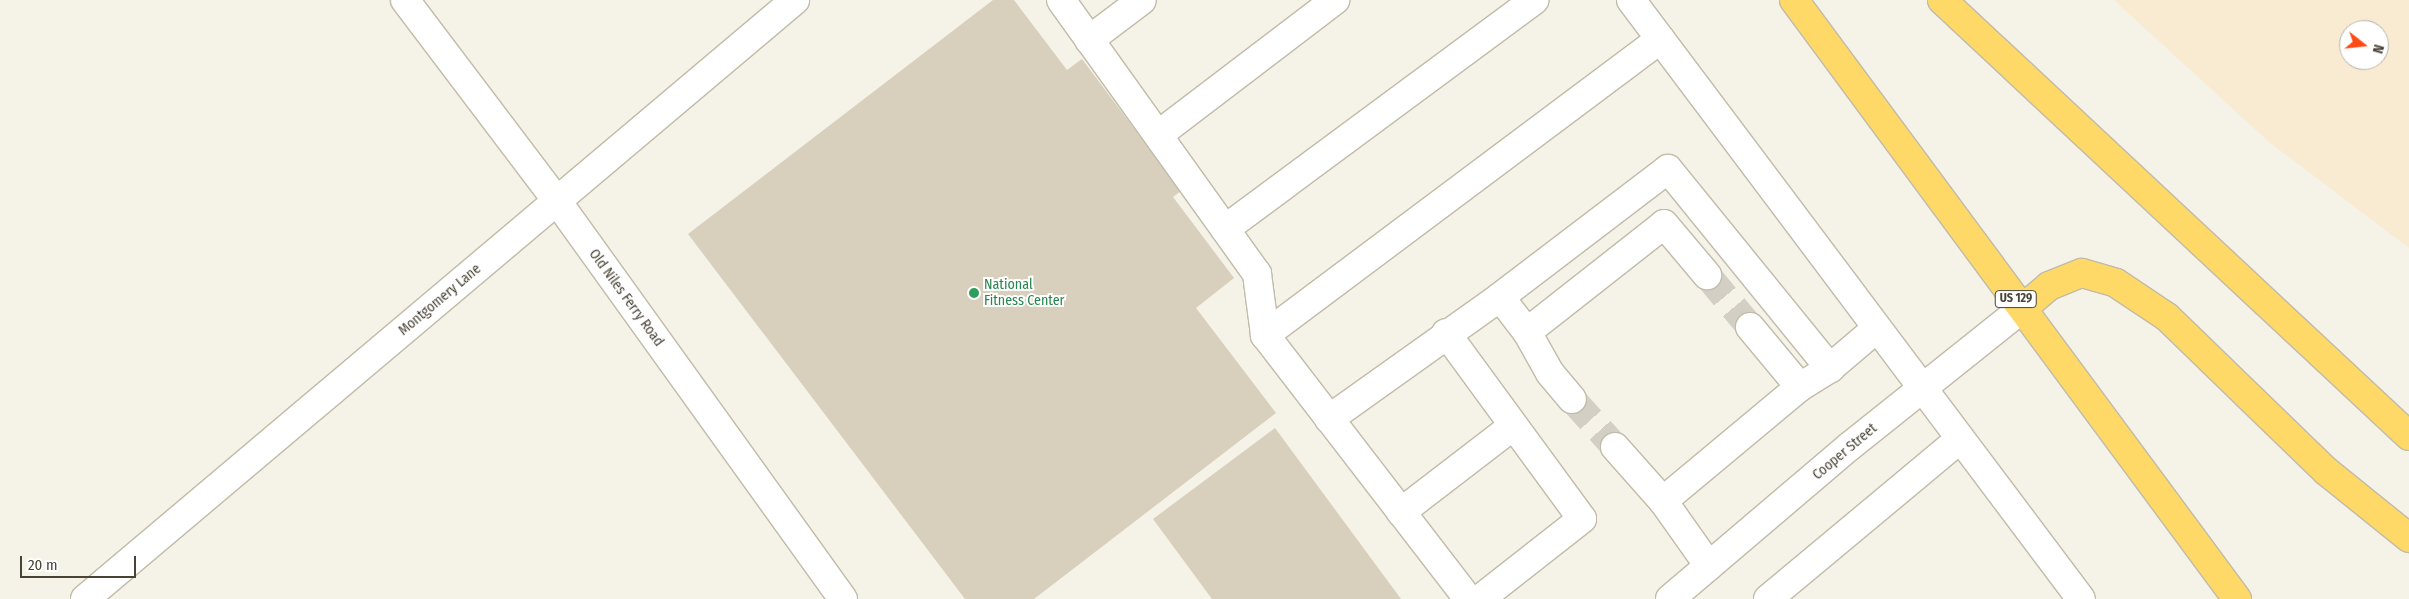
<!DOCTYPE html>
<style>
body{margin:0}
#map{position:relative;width:2409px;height:599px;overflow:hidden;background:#f5f2e7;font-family:"Fira Sans Condensed",sans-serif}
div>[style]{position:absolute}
.commercial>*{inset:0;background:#f8ebd1}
.building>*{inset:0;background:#d8cfbc}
.minor-tunnel>*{height:28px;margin-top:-14px;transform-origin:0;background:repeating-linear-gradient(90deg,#d3cfc4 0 28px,transparent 0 42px)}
.roads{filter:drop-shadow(1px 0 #c1bba9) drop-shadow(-1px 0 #c1bba9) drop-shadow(0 1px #c1bba9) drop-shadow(0 -1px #c1bba9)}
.minor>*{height:28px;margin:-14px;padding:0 14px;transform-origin:14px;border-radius:14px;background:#fff}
.highway>*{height:28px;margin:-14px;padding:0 14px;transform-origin:14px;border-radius:14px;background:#ffd968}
.dots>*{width:14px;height:14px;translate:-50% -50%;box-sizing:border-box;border:2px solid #fff;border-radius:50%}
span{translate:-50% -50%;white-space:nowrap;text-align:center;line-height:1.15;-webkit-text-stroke:4px #fff;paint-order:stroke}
.shield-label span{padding:1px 4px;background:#fff;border:1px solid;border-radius:4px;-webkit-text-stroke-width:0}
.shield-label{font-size:12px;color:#494336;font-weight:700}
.leisure-label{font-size:14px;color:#27864d}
.left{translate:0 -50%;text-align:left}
.street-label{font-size:14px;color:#494336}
.north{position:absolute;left:2339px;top:20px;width:50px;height:50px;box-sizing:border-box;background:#fff;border:1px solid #b6b4af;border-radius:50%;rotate:106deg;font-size:14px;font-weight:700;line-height:20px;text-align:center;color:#494336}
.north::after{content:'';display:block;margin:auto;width:18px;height:22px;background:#ff4b14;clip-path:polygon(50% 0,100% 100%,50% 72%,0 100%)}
.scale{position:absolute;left:20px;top:556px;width:116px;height:22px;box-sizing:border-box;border:2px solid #494336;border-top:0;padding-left:6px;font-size:15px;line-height:18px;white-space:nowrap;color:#494336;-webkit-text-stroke:4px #fff;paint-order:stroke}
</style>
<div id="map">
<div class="commercial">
<i style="clip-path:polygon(evenodd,2114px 0,2409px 0,2409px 248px,2269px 142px,2114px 0,2349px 30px,2379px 30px,2379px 60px,2349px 60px,2349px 30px)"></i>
</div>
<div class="building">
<i style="clip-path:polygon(993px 0,1014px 0,1067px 70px,1082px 59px,1181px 191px,1173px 197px,1234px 278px,1196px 308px,1276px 413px,1034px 599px,965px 599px,688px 234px)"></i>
<i style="clip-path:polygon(1275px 428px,1401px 599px,1212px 599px,1153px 519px)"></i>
</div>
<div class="minor-tunnel">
<i style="left:1707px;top:275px;width:67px;rotate:50.4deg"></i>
<i style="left:1572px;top:399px;width:64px;rotate:48.1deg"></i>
</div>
<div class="roads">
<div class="minor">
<i style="left:405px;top:0;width:252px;rotate:52.9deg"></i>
<i style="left:557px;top:201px;width:490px;rotate:54.3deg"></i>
<i style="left:1061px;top:0;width:337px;rotate:54.4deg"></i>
<i style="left:1257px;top:274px;width:62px;rotate:82.5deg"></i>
<i style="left:1265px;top:335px;width:333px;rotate:52.4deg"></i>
<i style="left:1631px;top:0;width:749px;rotate:53.08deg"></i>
<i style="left:1089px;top:40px;width:66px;rotate:-37deg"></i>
<i style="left:1158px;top:135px;width:223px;rotate:-37.3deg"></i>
<i style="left:1225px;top:229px;width:385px;rotate:-36.5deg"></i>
<i style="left:1500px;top:297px;width:44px;rotate:52.4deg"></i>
<i style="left:1527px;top:332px;width:47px;rotate:60.7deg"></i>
<i style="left:1550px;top:373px;width:34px;rotate:50deg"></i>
<i style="left:1750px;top:327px;width:78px;rotate:50.2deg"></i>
<i style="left:1527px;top:332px;width:174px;rotate:-38.2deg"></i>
<i style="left:1664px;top:224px;width:67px;rotate:49.9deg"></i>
<i style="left:1446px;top:333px;width:230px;rotate:53.8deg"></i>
<i style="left:1582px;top:519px;width:130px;rotate:141.9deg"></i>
<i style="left:1265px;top:335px;width:494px;rotate:-36.8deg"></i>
<i style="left:1329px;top:419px;width:210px;rotate:-35.5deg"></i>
<i style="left:1500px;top:297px;width:211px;rotate:-37.3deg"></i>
<i style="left:1668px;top:169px;width:257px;rotate:50.9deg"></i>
<i style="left:1615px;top:447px;width:72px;rotate:48.4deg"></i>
<i style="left:1401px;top:512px;width:141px;rotate:-37.5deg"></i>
<i style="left:1709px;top:566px;width:80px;rotate:-125.3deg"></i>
<i style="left:1663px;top:501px;width:178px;rotate:-39.8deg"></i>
<i style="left:1800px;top:387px;width:36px;rotate:-32deg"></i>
<i style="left:1830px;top:368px;width:60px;rotate:-40.3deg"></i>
<i style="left:85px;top:599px;width:929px;rotate:-40.15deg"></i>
<i style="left:1670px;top:599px;width:236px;rotate:-40.4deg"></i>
<i style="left:1850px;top:446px;width:221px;rotate:-38.6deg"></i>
<i style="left:1768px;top:599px;width:249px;rotate:-39.8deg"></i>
</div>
<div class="highway">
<i style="left:1794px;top:0;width:745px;rotate:53.51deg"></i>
<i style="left:1942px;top:0;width:639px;rotate:43.03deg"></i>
<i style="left:2023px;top:308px;width:34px;rotate:-40deg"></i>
<i style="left:2049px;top:286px;width:35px;rotate:-22deg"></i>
<i style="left:2082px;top:273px;width:35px;rotate:16deg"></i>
<i style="left:2116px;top:283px;width:61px;rotate:33.7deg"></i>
<i style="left:2167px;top:317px;width:221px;rotate:44.1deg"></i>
<i style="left:2326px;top:471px;width:107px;rotate:38.9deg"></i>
</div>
</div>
<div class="dots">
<i style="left:974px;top:293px;background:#2e9e5b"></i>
</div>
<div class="shield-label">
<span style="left:2016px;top:299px">US 129</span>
</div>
<div class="leisure-label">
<span class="left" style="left:984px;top:293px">National<br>Fitness Center</span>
</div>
<div class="street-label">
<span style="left:626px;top:298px;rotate:54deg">Old Niles Ferry Road</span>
<span style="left:440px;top:300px;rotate:-40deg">Montgomery Lane</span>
<span style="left:1845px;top:452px;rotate:-40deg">Cooper Street</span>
</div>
<div class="north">N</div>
<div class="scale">20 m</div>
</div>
